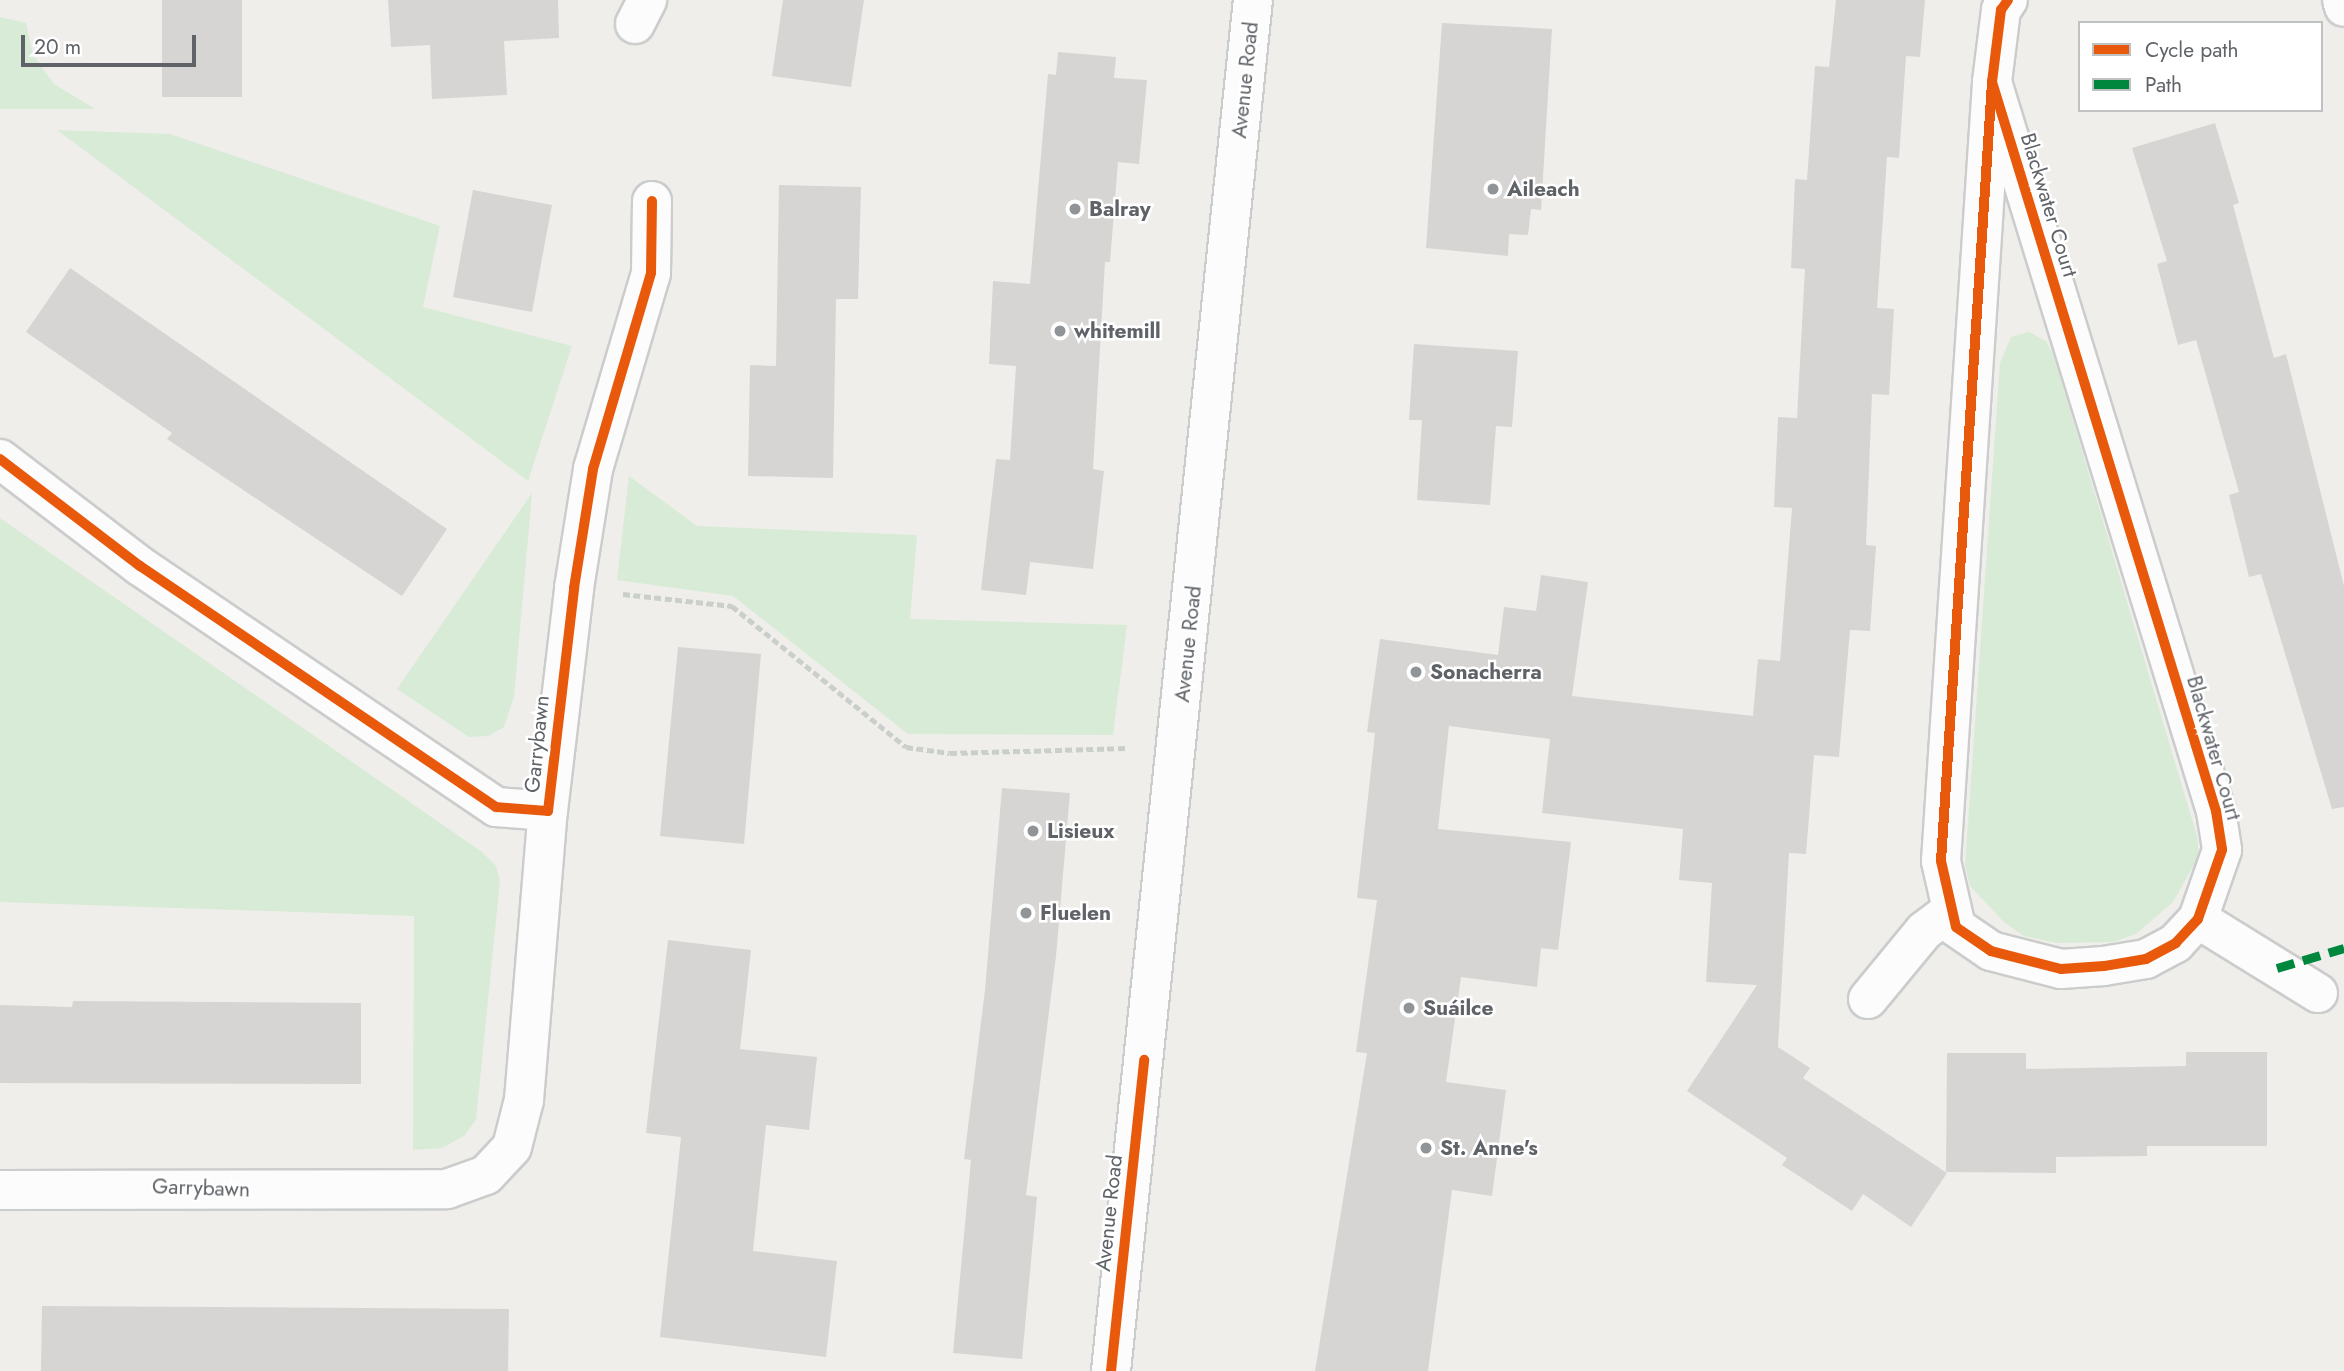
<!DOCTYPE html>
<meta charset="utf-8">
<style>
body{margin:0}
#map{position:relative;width:2344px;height:1371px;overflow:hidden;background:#efeeea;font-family:Jost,sans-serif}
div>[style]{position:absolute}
.green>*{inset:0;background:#d8ebd6}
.building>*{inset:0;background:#d6d5d3}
.path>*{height:4.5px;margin-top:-2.25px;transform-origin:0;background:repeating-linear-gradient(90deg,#cacfcc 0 7px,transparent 0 10.5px)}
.roads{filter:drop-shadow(2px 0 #cbcccc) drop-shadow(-2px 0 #cbcccc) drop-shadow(0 2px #cbcccc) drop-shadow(0 -2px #cbcccc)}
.minor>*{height:38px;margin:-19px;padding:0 19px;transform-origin:19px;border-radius:19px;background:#fdfcfc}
.quiet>*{height:9px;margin-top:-4.5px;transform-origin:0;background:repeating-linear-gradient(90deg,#00873e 0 18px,transparent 0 27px)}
.cycleway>*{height:10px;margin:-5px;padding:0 5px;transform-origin:5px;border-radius:5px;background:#e8590c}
.dots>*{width:19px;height:19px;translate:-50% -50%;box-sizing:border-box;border:4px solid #fff;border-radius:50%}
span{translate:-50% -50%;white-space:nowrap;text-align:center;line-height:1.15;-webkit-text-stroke:5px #fff;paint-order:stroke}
.street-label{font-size:21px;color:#5f6368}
.poi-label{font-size:21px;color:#5f6368;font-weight:700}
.left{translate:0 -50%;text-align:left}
.legend{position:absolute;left:2078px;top:21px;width:245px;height:91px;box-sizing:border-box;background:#fff;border:2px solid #bfc1c3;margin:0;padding:9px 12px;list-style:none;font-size:21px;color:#5f6368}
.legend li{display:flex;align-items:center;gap:14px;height:35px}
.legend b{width:35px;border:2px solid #bfc1c3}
.scale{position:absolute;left:21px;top:35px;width:175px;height:32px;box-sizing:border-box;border:4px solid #5f6368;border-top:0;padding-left:9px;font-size:21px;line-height:24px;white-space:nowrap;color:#5f6368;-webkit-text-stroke:5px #fff;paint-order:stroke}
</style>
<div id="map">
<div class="green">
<i style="clip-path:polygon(0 17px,26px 23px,33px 55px,54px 84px,95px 109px,0 109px)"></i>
<i style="clip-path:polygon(57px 130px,170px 134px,440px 226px,423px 307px,572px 346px,528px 481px)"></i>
<i style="clip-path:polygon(2029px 332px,2046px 341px,2054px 357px,2197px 836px,2199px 856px,2173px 902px,2136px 934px,2113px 942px,2057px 943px,2024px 936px,2005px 923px,1970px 886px,1965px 866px,2000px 363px,2011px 337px)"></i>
<i style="clip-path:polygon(629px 476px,697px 526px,917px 535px,910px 619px,1127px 625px,1113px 735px,908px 734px,733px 596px,617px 580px)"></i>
<i style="clip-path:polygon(532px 493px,514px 697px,504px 727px,488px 736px,469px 737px,397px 689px)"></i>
<i style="clip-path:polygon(0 518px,482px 852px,496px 866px,500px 881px,476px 1120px,464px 1136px,442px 1148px,413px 1150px,414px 916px,0 902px)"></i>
</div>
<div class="building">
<i style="clip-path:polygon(162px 0,242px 0,242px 97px,162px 97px)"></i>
<i style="clip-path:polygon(388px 0,558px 0,559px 38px,504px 41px,507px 95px,432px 99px,430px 45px,391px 47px)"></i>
<i style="clip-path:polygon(783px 0,864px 0,851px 87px,772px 76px)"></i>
<i style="clip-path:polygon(1836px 0,1925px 0,1920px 57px,1906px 56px,1899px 158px,1887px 157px,1877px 308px,1894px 309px,1889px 395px,1872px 394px,1866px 545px,1876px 546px,1870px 631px,1850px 630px,1839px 757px,1814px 755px,1806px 854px,1789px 853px,1778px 1047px,1810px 1068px,1803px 1078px,1947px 1173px,1911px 1227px,1863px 1194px,1852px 1211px,1782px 1165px,1787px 1158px,1687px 1091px,1757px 985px,1706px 982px,1712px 883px,1679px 880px,1683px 829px,1542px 813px,1550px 739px,1449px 726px,1438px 829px,1571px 842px,1558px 950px,1541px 948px,1537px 987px,1461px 977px,1446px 1082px,1506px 1090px,1492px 1196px,1452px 1190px,1428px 1371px,1315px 1371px,1367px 1053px,1356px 1052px,1377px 900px,1357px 898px,1375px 733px,1367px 732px,1380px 639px,1498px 655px,1504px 607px,1536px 611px,1541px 575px,1588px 582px,1572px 696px,1753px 716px,1758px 659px,1780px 661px,1792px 508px,1774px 507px,1778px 417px,1797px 418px,1805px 269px,1791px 268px,1795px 179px,1807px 180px,1815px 66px,1829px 67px)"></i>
<i style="clip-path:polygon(1442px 23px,1552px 29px,1541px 210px,1531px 209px,1528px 235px,1509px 234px,1508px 256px,1426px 248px)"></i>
<i style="clip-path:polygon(1058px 52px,1116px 57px,1114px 78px,1147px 80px,1139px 164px,1118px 162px,1110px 262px,1105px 262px,1093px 469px,1104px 471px,1093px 569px,1030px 562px,1026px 595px,981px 590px,996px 459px,1010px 460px,1016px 366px,989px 364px,993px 281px,1030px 284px,1048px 74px,1056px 75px)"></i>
<i style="clip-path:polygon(2215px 123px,2239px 203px,2233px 205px,2274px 358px,2286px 354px,2344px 586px,2344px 807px,2332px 809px,2261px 574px,2249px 577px,2229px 495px,2239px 492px,2196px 340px,2178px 345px,2157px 264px,2167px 261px,2132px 148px)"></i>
<i style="clip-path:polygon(779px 185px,861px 187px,858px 299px,836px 299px,833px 478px,748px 476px,750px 365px,776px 366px)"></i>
<i style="clip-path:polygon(473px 190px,552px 205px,532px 312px,453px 297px)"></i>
<i style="clip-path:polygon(70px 268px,447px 529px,402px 596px,167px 439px,172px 433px,26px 332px)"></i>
<i style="clip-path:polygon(1414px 344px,1518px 351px,1512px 427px,1496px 426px,1490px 505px,1417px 500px,1422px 420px,1409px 420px)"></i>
<i style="clip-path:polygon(678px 647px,761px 654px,744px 844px,660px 836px)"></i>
<i style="clip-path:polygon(1002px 788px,1070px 793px,1056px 956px,1026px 1195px,1037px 1197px,1022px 1359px,953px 1353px,971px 1160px,964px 1159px,985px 990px)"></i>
<i style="clip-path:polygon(668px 940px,751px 950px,740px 1049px,817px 1057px,809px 1130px,766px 1125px,753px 1251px,837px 1261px,826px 1357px,660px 1337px,681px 1137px,646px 1133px)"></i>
<i style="clip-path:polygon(73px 1001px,361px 1003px,361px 1084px,0 1083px,0 1005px,72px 1007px)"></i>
<i style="clip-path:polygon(2186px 1052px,2267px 1052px,2267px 1146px,2147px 1146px,2147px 1156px,2056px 1157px,2056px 1173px,1946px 1172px,1947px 1053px,2026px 1053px,2026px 1069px,2186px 1066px)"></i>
<i style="clip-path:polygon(42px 1306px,509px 1309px,508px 1371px,41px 1371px)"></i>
</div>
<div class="path">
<i style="left:623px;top:594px;width:110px;rotate:6.3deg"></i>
<i style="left:732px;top:606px;width:224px;rotate:39deg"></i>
<i style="left:906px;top:747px;width:44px;rotate:7.8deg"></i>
<i style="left:950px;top:753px;width:177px;rotate:-1.6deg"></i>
</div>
<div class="roads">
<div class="minor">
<i style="left:2342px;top:0;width:7px;rotate:74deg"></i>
<i style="left:635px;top:24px;width:27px;rotate:-63deg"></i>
<i style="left:1992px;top:82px;width:763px;rotate:72.92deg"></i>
<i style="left:2216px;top:811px;width:39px;rotate:81deg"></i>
<i style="left:2222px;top:850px;width:73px;rotate:109.2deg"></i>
<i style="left:2198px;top:919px;width:33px;rotate:133deg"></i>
<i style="left:2176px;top:943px;width:34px;rotate:152deg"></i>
<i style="left:2146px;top:959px;width:43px;rotate:170.5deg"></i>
<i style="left:2104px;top:966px;width:43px;rotate:176deg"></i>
<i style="left:2061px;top:969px;width:72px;rotate:-165.6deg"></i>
<i style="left:1991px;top:951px;width:42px;rotate:-145.6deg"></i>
<i style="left:1956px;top:927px;width:68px;rotate:-102.8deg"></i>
<i style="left:1941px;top:861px;width:781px;rotate:-86.25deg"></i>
<i style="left:1992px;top:82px;width:73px;rotate:-82.9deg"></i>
<i style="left:2001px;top:10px;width:12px;rotate:-55deg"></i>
<i style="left:0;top:459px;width:176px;rotate:37.4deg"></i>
<i style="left:140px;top:566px;width:430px;rotate:34.1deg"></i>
<i style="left:496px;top:807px;width:52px;rotate:4.4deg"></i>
<i style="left:548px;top:811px;width:225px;rotate:-83.3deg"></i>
<i style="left:574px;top:588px;width:121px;rotate:-80.9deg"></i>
<i style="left:593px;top:469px;width:204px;rotate:-73.5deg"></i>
<i style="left:651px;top:273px;width:72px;rotate:-89.2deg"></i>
<i style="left:2198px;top:919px;width:141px;rotate:31.7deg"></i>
<i style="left:1868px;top:999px;width:88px;rotate:-50.5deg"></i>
<i style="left:1924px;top:931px;width:35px;rotate:-37deg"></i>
<i style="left:0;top:1190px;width:447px;rotate:-0.1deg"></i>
<i style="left:447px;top:1189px;width:41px;rotate:-19.7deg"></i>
<i style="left:486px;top:1175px;width:38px;rotate:-47deg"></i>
<i style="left:512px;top:1147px;width:49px;rotate:-75.7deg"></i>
<i style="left:524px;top:1100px;width:290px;rotate:-85.3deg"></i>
<i style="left:1111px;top:1371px;width:1378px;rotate:-84.09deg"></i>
</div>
</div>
<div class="quiet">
<i style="left:2277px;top:968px;width:70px;rotate:-16.6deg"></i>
</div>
<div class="cycleway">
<i style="left:1992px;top:82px;width:763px;rotate:72.92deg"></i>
<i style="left:2216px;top:811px;width:39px;rotate:81deg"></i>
<i style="left:2222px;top:850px;width:73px;rotate:109.2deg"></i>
<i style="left:2198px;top:919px;width:33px;rotate:133deg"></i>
<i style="left:2176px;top:943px;width:34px;rotate:152deg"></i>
<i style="left:2146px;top:959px;width:43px;rotate:170.5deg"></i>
<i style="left:2104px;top:966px;width:43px;rotate:176deg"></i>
<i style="left:2061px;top:969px;width:72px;rotate:-165.6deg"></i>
<i style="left:1991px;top:951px;width:42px;rotate:-145.6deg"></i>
<i style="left:1956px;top:927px;width:68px;rotate:-102.8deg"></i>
<i style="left:1941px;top:861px;width:781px;rotate:-86.25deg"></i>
<i style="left:1992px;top:82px;width:73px;rotate:-82.9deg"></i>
<i style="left:2001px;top:10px;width:12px;rotate:-55deg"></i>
<i style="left:0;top:459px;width:176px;rotate:37.4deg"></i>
<i style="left:140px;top:566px;width:430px;rotate:34.1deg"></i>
<i style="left:496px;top:807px;width:52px;rotate:4.4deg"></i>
<i style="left:548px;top:811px;width:225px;rotate:-83.3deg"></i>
<i style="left:574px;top:588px;width:121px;rotate:-80.9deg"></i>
<i style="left:593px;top:469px;width:204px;rotate:-73.5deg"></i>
<i style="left:651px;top:273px;width:72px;rotate:-89.2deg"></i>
<i style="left:1111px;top:1371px;width:313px;rotate:-83.9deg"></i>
</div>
<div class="dots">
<i style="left:1493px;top:189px;background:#919496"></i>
<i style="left:1075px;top:209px;background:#919496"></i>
<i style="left:1060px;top:331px;background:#919496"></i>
<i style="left:1416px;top:672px;background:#919496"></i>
<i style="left:1033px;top:831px;background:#919496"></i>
<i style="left:1026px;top:913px;background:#919496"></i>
<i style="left:1409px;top:1008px;background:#919496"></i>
<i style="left:1426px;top:1148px;background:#919496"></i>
</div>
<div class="street-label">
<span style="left:1245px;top:80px;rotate:-84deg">Avenue Road</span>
<span style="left:2049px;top:205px;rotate:73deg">Blackwater Court</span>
<span style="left:1188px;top:644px;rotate:-84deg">Avenue Road</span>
<span style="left:537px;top:744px;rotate:-84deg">Garrybawn</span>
<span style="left:2214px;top:748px;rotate:74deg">Blackwater Court</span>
<span style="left:201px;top:1188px;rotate:2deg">Garrybawn</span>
<span style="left:1109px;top:1213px;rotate:-84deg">Avenue Road</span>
</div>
<div class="poi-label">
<span class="left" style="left:1507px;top:189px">Aileach</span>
<span class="left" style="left:1089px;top:209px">Balray</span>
<span class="left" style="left:1074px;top:331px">whitemill</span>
<span class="left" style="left:1430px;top:672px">Sonacherra</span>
<span class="left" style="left:1047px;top:831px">Lisieux</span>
<span class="left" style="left:1040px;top:913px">Fluelen</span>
<span class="left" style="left:1423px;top:1008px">Suáilce</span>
<span class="left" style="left:1440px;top:1148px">St. Anne's</span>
</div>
<ul class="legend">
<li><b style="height:9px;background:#e8590c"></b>Cycle path</li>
<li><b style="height:9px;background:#00873e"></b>Path</li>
</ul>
<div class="scale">20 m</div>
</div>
